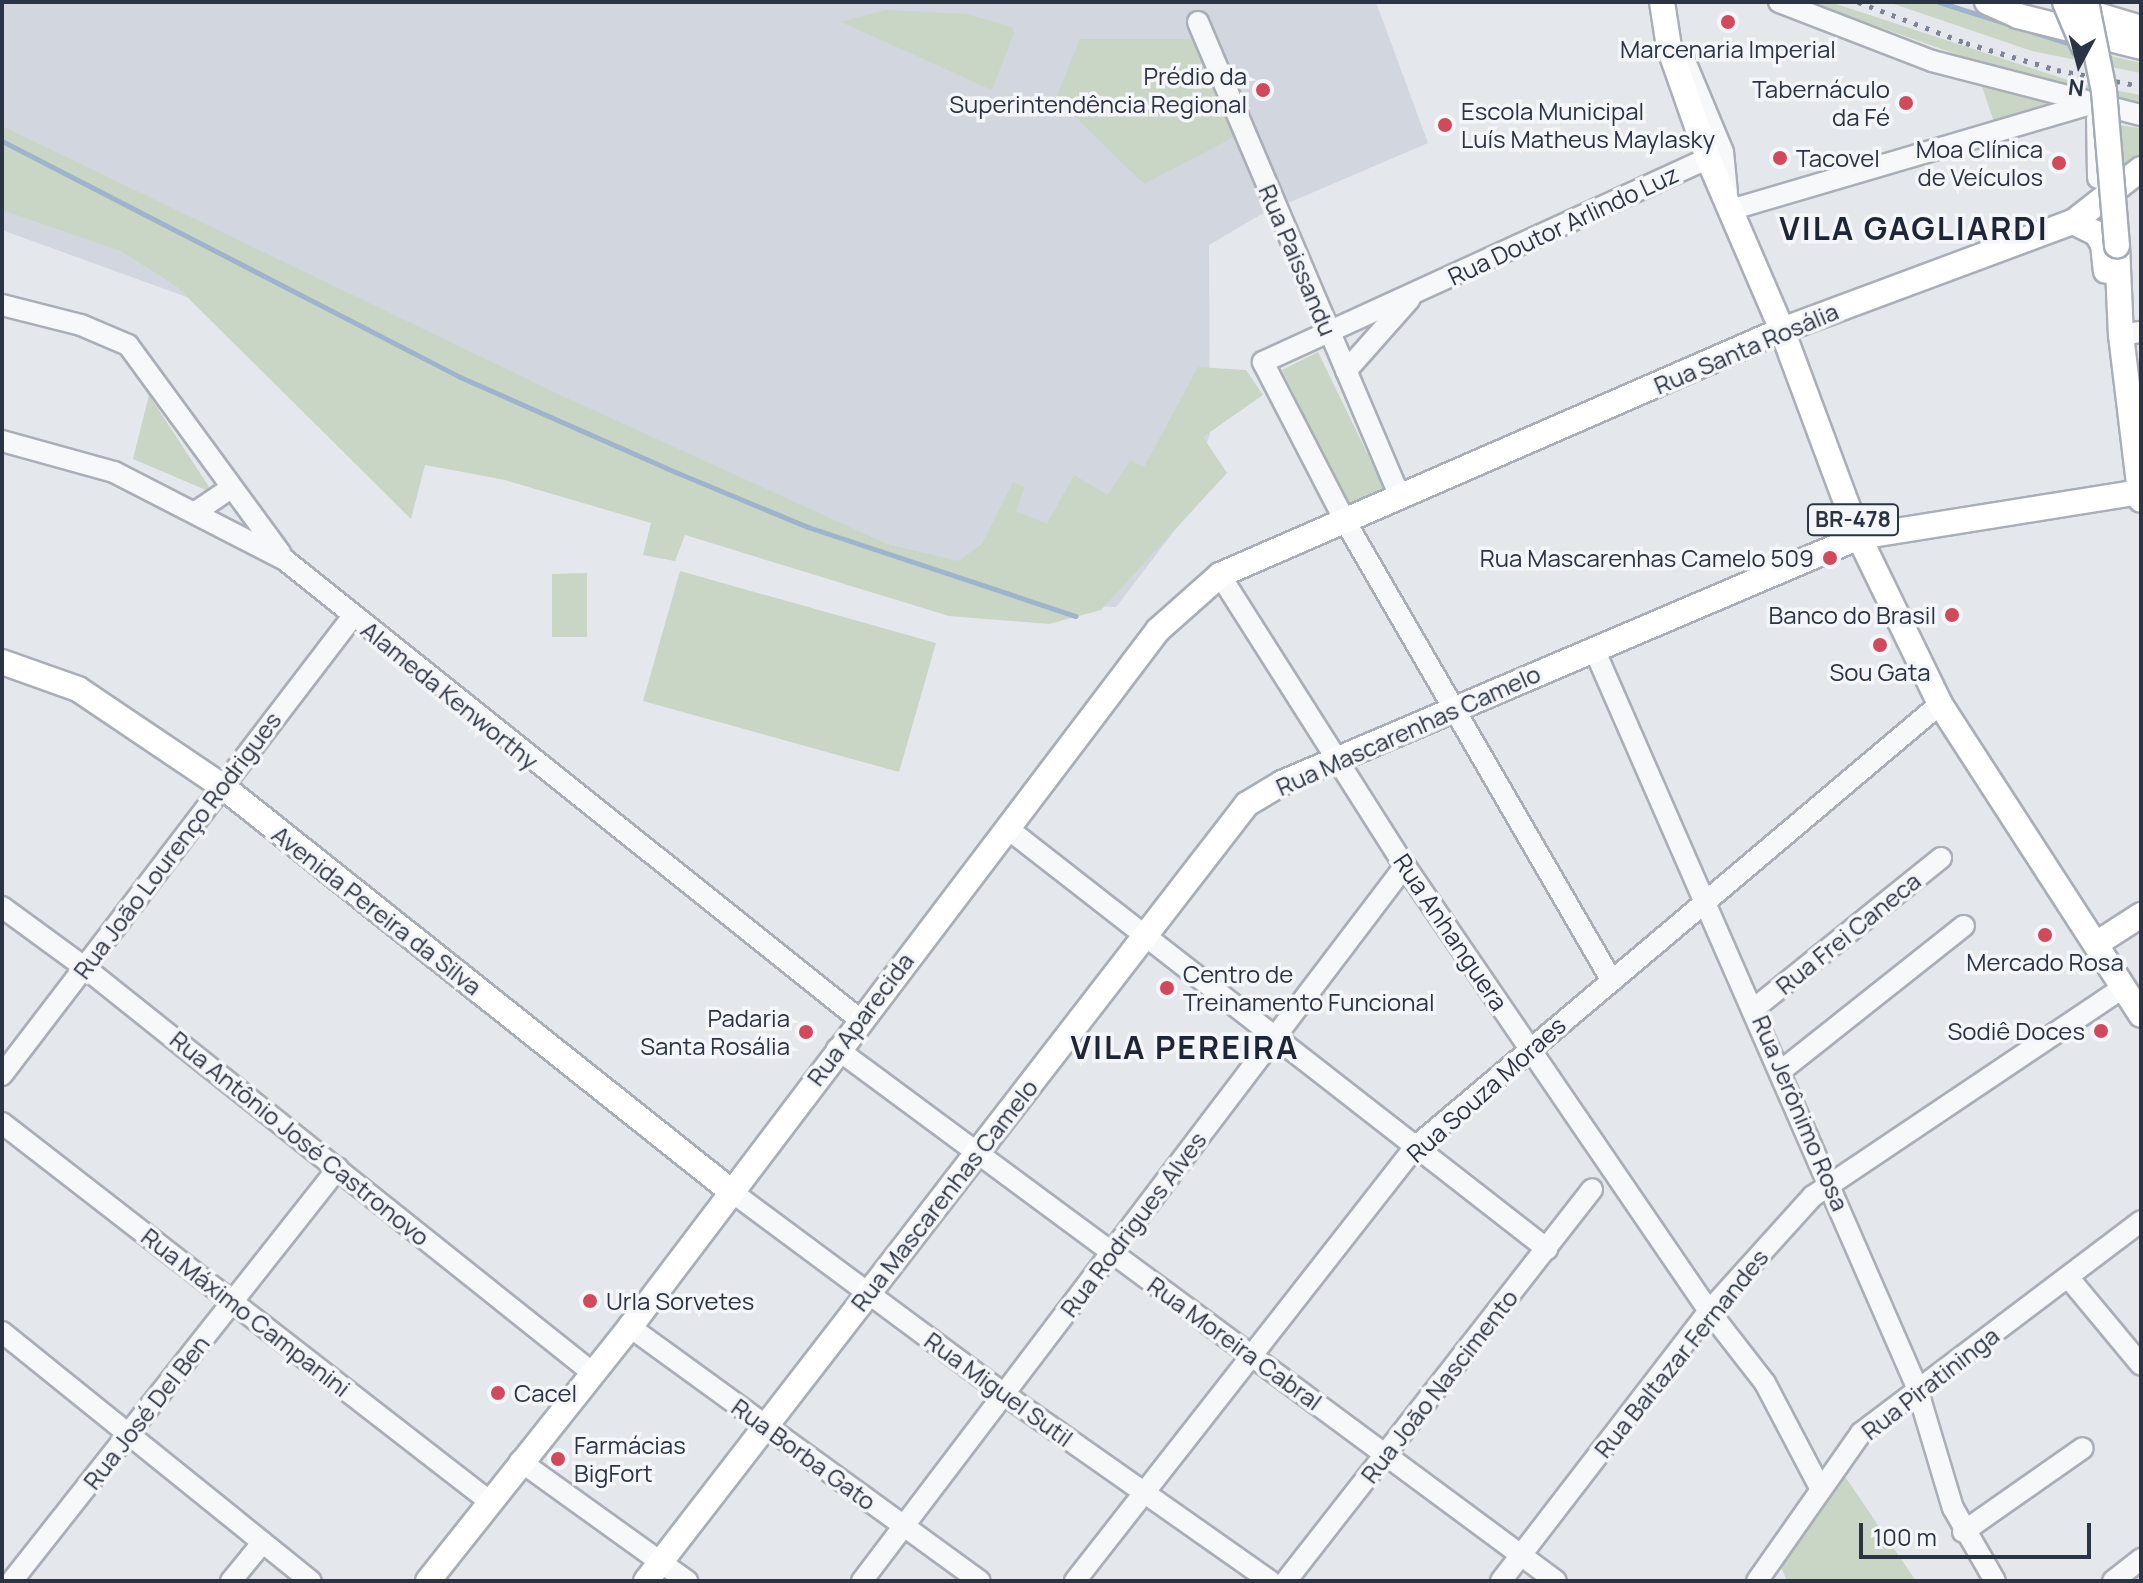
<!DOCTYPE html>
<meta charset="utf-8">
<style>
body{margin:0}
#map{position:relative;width:2143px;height:1583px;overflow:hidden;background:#e4e7ec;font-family:Manrope,sans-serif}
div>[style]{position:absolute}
.built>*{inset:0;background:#d2d6de}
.green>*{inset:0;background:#c9d6c5}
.stream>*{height:5px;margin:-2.5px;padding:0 2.5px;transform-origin:2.5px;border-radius:2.5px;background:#9fb4cc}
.roads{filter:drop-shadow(2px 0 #a9aeb7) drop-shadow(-2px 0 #a9aeb7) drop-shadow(0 2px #a9aeb7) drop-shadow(0 -2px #a9aeb7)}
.minor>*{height:20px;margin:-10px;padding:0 10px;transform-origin:10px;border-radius:10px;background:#f7f8fa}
.major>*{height:24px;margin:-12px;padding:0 12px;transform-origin:12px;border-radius:12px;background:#fff}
.rail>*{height:5px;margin-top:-2.5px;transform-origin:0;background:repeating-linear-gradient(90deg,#7d8696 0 4px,transparent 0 12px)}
.bridges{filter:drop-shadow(2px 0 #a3abb8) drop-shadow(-2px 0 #a3abb8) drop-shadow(0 2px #a3abb8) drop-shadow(0 -2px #a3abb8)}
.major-bridge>*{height:24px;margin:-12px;padding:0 12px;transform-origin:12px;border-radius:12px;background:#fff}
.dots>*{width:22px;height:22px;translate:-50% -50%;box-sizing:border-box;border:4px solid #f4f6f9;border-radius:50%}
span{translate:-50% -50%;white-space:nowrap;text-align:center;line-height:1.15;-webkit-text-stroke:7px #f4f6f9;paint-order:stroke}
.shield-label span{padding:2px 6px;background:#f4f6f9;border:2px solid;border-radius:6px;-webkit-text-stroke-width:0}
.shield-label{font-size:22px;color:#2b3445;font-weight:700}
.poi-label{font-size:24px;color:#2b3445}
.right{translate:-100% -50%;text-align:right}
.left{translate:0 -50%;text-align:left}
.street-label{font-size:24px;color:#2b3445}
.district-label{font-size:32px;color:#1d2536;font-weight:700;letter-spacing:2px}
.frame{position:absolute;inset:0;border:4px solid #2b3445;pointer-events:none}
.north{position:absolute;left:2039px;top:24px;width:80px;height:80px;-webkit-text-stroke:6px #f4f6f9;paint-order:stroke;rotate:187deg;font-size:22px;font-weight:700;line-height:32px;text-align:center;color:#2b3445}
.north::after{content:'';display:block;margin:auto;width:28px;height:36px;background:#2b3445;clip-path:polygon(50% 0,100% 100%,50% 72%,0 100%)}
.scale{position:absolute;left:1859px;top:1523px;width:232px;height:36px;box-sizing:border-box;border:4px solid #2b3445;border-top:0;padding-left:10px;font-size:24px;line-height:28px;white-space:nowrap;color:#2b3445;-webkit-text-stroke:6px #f4f6f9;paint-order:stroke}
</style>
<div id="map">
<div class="built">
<i style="clip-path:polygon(2px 2px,1376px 2px,1428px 143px,1260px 215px,1209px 245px,1210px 434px,1178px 526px,1116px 607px,977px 603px,432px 386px,2px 230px)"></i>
</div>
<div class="green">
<i style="clip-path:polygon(1808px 2px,1830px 2px,2080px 84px,2141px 95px,2141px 108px,2050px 87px)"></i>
<i style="clip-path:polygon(1888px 2px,1947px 2px,2068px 46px,2141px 63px,2141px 73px,2032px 51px)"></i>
<i style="clip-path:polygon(886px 10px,966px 14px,1012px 27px,1014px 33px,992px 90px,841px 22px)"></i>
<i style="clip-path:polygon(1080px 39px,1193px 39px,1234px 137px,1144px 184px,1056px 98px)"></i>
<i style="clip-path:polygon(1981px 84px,2062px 104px,1994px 122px)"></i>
<i style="clip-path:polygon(2102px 123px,2141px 128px,2141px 154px,2105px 178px)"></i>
<i style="clip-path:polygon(2px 126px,556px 393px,887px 544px,958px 561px,982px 544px,1013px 482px,1025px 487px,1016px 511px,1047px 524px,1074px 475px,1108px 495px,1130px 460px,1144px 467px,1198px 367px,1246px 370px,1263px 395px,1203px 437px,1227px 473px,1101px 610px,1049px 624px,949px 616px,685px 535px,675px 561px,643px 555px,651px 523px,505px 480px,425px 465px,411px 519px,176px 286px,121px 251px,2px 210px)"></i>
<i style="clip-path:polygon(1318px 352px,1384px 488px,1348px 505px,1282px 370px)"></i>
<i style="clip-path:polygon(149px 395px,213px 493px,133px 459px)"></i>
<i style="clip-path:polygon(680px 571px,936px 643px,899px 772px,643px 701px)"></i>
<i style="clip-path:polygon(587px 573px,587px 637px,552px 637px,552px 574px)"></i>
<i style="clip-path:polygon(1844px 1475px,1916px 1581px,1787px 1581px,1781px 1567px)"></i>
</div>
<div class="stream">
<i style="left:1939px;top:2px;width:145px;rotate:17.7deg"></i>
<i style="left:2px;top:141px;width:515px;rotate:27.26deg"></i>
<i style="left:460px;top:377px;width:225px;rotate:23.8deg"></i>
<i style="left:666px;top:468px;width:154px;rotate:22.6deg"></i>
<i style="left:808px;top:527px;width:282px;rotate:18.4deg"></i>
</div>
<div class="roads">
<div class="minor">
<i style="left:1779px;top:2px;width:164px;rotate:21.1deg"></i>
<i style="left:1932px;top:61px;width:216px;rotate:14.5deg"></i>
<i style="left:1198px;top:22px;width:516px;rotate:66.96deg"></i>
<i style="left:1685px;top:61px;width:99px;rotate:67.3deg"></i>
<i style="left:1723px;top:152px;width:41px;rotate:84.4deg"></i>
<i style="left:2097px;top:118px;width:60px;rotate:89deg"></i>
<i style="left:1730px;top:210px;width:376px;rotate:-16.4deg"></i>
<i style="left:2px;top:305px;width:81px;rotate:14.2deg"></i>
<i style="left:81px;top:325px;width:51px;rotate:23.1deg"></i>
<i style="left:128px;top:345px;width:258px;rotate:53.8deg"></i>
<i style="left:2121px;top:335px;width:20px;rotate:-9deg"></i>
<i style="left:1346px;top:371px;width:96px;rotate:-48.4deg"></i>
<i style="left:2px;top:441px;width:116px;rotate:15.5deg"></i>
<i style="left:114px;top:472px;width:192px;rotate:27.2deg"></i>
<i style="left:285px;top:560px;width:735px;rotate:38.65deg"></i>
<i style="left:197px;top:511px;width:41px;rotate:-34.1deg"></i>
<i style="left:1220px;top:575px;width:345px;rotate:57.6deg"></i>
<i style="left:1405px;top:866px;width:539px;rotate:55.66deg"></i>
<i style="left:1709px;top:1311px;width:91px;rotate:52.1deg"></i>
<i style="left:1765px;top:1383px;width:116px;rotate:62.3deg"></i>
<i style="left:1594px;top:649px;width:803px;rotate:66.37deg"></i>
<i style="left:1916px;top:1385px;width:128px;rotate:73.3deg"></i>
<i style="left:1953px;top:1508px;width:84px;rotate:60.1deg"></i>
<i style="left:1007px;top:828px;width:685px;rotate:37.94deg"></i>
<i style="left:2px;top:907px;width:102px;rotate:36.2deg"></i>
<i style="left:84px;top:967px;width:652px;rotate:38.59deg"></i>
<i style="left:1612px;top:981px;width:532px;rotate:-120.13deg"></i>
<i style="left:1345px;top:521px;width:179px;rotate:-117.3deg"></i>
<i style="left:1263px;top:362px;width:490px;rotate:-24.6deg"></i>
<i style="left:1755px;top:1008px;width:239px;rotate:-38.9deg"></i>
<i style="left:837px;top:1049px;width:894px;rotate:36.5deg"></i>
<i style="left:1782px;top:1070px;width:232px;rotate:-38.4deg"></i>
<i style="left:2px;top:1075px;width:578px;rotate:-52.59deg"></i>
<i style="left:2px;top:1123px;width:616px;rotate:37.82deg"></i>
<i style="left:732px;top:1192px;width:339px;rotate:36.6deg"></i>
<i style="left:1004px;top:1394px;width:325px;rotate:35.1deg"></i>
<i style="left:2068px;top:1277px;width:114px;rotate:50.3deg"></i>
<i style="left:630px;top:1327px;width:432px;rotate:36deg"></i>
<i style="left:2px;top:1332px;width:397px;rotate:38.9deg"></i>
<i style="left:520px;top:1461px;width:206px;rotate:35.7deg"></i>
<i style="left:1963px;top:1532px;width:146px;rotate:-35deg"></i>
<i style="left:12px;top:1581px;width:526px;rotate:-51.71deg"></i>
<i style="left:231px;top:1581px;width:50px;rotate:-50.6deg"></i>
<i style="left:862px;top:1581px;width:898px;rotate:-52.79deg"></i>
<i style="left:1075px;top:1581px;width:551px;rotate:-51.92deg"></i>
<i style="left:1415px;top:1147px;width:687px;rotate:-40.16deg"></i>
<i style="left:1286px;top:1581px;width:497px;rotate:-52deg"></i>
<i style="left:1501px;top:1581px;width:341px;rotate:-52.4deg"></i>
<i style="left:1709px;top:1311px;width:155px;rotate:-47.9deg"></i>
<i style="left:1813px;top:1196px;width:373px;rotate:-33.9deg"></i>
<i style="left:1757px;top:1581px;width:181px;rotate:-54.9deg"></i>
<i style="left:1861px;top:1433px;width:351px;rotate:-37.1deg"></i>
<i style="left:2113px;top:1581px;width:36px;rotate:-38deg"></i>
</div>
<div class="major">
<i style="left:1662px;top:2px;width:46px;rotate:81.2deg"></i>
<i style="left:1669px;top:47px;width:118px;rotate:70.6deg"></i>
<i style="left:1708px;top:158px;width:187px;rotate:66.7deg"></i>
<i style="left:1782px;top:330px;width:221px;rotate:69.6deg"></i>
<i style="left:1859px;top:537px;width:186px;rotate:64.1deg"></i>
<i style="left:1940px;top:704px;width:370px;rotate:57.1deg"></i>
<i style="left:1987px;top:2px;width:34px;rotate:24deg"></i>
<i style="left:2018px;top:16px;width:127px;rotate:14.1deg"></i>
<i style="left:2071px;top:7px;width:73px;rotate:16.7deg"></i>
<i style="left:2073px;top:222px;width:25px;rotate:26deg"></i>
<i style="left:2096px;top:233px;width:13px;rotate:58deg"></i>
<i style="left:2103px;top:244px;width:27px;rotate:84deg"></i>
<i style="left:2117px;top:245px;width:90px;rotate:87.5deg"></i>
<i style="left:2121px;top:335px;width:166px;rotate:83.1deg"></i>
<i style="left:2px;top:662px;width:81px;rotate:19.6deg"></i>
<i style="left:78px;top:689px;width:174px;rotate:34deg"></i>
<i style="left:222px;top:786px;width:652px;rotate:38.52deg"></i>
<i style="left:2096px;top:944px;width:54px;rotate:-32.8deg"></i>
<i style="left:428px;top:1581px;width:325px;rotate:-51.5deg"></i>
<i style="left:630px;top:1327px;width:874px;rotate:-52.85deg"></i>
<i style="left:1158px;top:630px;width:83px;rotate:-41.6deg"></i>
<i style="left:1220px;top:575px;width:613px;rotate:-23.55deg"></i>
<i style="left:1782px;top:330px;width:310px;rotate:-20.4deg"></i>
<i style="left:2073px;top:222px;width:86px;rotate:-37.9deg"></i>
<i style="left:646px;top:1581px;width:982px;rotate:-52.28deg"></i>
<i style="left:1247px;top:804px;width:41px;rotate:-31deg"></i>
<i style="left:1282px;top:783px;width:627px;rotate:-23.09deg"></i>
<i style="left:1859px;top:537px;width:286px;rotate:-9.1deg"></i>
</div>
</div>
<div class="rail">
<i style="left:1858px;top:2px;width:116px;rotate:20.8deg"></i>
<i style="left:1966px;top:43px;width:95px;rotate:16.5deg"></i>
<i style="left:2057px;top:70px;width:86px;rotate:10.8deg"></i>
</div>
<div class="bridges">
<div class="major-bridge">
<i style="left:2065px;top:2px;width:47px;rotate:67.3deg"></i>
<i style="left:2086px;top:2px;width:91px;rotate:78.6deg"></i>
<i style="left:2104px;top:91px;width:155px;rotate:85.2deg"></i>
</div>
</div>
<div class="dots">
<i style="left:1728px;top:22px;background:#d1495b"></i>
<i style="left:1263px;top:90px;background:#d1495b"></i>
<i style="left:1906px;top:103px;background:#d1495b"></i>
<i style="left:1445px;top:125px;background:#d1495b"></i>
<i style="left:1780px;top:158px;background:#d1495b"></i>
<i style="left:2059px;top:163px;background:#d1495b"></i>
<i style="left:1830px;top:558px;background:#d1495b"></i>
<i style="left:1952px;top:615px;background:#d1495b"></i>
<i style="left:1880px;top:645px;background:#d1495b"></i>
<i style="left:2045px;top:935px;background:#d1495b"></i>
<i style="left:1167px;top:988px;background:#d1495b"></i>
<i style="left:2101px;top:1031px;background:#d1495b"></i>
<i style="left:806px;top:1032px;background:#d1495b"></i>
<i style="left:590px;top:1301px;background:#d1495b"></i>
<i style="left:498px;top:1393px;background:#d1495b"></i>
<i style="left:558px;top:1459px;background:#d1495b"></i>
</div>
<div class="shield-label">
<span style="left:1853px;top:520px">BR-478</span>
</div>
<div class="poi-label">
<span style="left:1728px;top:49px">Marcenaria Imperial</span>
<span class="right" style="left:1247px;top:90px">Prédio da<br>Superintendência Regional</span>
<span class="right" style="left:1890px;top:103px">Tabernáculo<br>da Fé</span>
<span class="left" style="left:1461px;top:125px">Escola Municipal<br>Luís Matheus Maylasky</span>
<span class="right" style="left:2043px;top:163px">Moa Clínica<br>de Veículos</span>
<span class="left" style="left:1796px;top:158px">Tacovel</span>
<span class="right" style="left:1814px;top:558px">Rua Mascarenhas Camelo 509</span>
<span class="right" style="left:1936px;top:615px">Banco do Brasil</span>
<span style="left:1880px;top:672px">Sou Gata</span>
<span style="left:2045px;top:962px">Mercado Rosa</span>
<span class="left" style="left:1183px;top:988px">Centro de<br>Treinamento Funcional</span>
<span class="right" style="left:790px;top:1032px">Padaria<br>Santa Rosália</span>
<span class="right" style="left:2085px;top:1031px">Sodiê Doces</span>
<span class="left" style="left:606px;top:1301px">Urla Sorvetes</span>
<span class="left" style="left:514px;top:1393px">Cacel</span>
<span class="left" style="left:574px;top:1459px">Farmácias<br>BigFort</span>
</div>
<div class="street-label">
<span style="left:1563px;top:225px;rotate:-25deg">Rua Doutor Arlindo Luz</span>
<span style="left:1298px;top:260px;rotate:67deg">Rua Paissandu</span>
<span style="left:1746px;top:348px;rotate:-23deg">Rua Santa Rosália</span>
<span style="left:450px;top:695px;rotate:39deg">Alameda Kenworthy</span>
<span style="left:1408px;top:730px;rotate:-24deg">Rua Mascarenhas Camelo</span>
<span style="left:177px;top:845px;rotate:-53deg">Rua João Lourenço Rodrigues</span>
<span style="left:377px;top:910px;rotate:38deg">Avenida Pereira da Silva</span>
<span style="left:1451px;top:932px;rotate:56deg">Rua Anhanguera</span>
<span style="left:1848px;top:933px;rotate:-39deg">Rua Frei Caneca</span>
<span style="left:860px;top:1019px;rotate:-53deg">Rua Aparecida</span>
<span style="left:1486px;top:1089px;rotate:-42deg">Rua Souza Moraes</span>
<span style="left:1801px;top:1113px;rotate:67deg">Rua Jerônimo Rosa</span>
<span style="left:300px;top:1138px;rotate:39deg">Rua Antônio José Castronovo</span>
<span style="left:944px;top:1195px;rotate:-52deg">Rua Mascarenhas Camelo</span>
<span style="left:1133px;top:1224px;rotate:-53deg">Rua Rodrigues Alves</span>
<span style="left:246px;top:1312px;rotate:38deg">Rua Máximo Campanini</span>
<span style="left:1235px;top:1343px;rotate:36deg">Rua Moreira Cabral</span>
<span style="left:1681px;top:1353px;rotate:-51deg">Rua Baltazar Fernandes</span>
<span style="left:1930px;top:1383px;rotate:-38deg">Rua Piratininga</span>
<span style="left:1439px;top:1386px;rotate:-52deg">Rua João Nascimento</span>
<span style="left:999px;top:1389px;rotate:36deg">Rua Miguel Sutil</span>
<span style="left:146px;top:1412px;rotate:-52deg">Rua José Del Ben</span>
<span style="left:804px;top:1454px;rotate:36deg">Rua Borba Gato</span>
</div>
<div class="district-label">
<span style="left:1914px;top:228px">VILA GAGLIARDI</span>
<span style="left:1185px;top:1047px">VILA PEREIRA</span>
</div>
<div class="frame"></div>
<div class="north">N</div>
<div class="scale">100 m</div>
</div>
